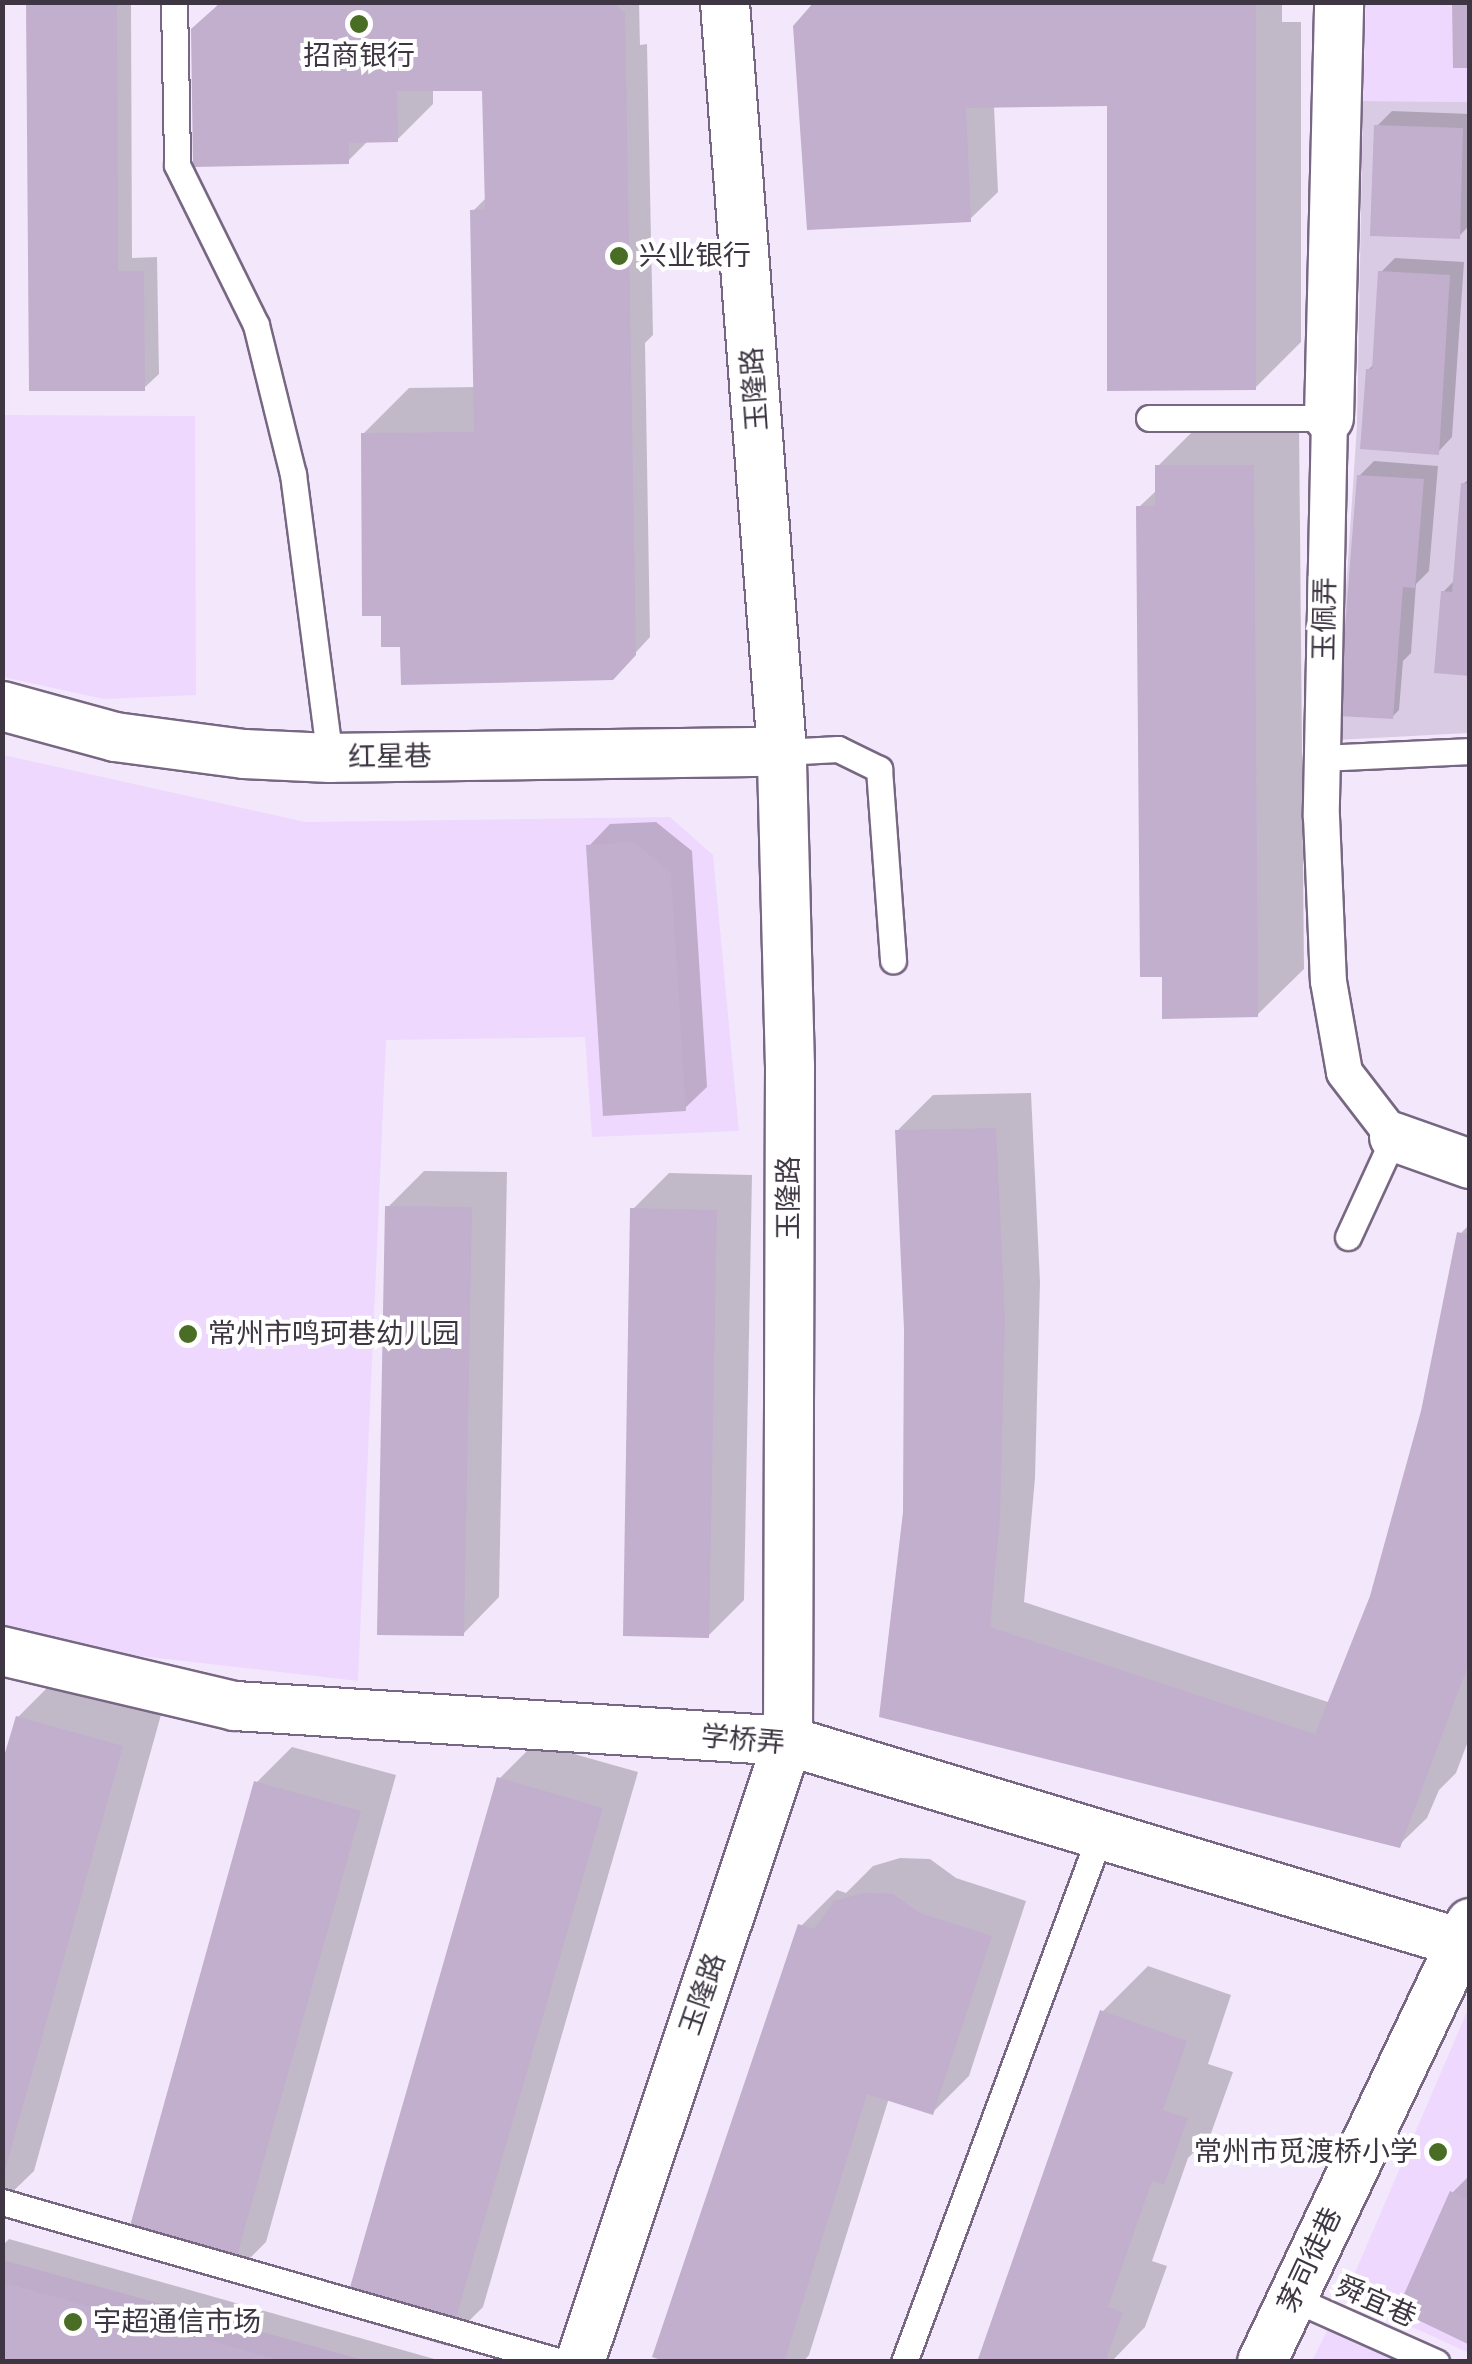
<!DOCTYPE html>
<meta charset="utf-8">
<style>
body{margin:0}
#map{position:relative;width:1472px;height:2364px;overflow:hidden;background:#f3e8fb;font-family:Roboto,"Noto Sans SC",sans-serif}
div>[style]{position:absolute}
.built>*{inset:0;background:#eed8fd}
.green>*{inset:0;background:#dacbe5}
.shadow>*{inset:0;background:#0003}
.building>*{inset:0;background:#c1afcd}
.roads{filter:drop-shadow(2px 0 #776782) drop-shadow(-2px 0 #776782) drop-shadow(0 2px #776782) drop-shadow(0 -2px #776782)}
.service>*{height:25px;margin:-12.5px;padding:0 12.5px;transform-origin:12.5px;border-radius:12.5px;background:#fff}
.pedestrian>*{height:35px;margin:-17.5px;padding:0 17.5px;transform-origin:17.5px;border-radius:17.5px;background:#fff}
.minor>*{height:48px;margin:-24px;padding:0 24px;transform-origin:24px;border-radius:24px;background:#fff}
.dots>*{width:28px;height:28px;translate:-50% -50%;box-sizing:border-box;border:5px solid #fff;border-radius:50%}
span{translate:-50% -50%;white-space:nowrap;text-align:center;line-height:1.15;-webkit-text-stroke:8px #fff;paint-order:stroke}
.poi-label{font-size:28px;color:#3e3743}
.left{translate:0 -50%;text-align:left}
.right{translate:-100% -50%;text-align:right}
.street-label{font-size:28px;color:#3e3743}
.frame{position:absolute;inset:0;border:5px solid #3e3743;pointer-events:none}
</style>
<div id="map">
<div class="built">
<i style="clip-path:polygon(1366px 3px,1469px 3px,1469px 102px,1363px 101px)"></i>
<i style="clip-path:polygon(3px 415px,195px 416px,196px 695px,104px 699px,3px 677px)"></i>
<i style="clip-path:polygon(3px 755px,306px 822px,670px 817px,713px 855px,739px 1131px,592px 1137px,585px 1037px,386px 1040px,358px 1681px,113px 1653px,3px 1628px)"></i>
<i style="clip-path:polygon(1469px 2007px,1469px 2353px,1345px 2296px)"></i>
<i style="clip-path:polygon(3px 2260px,367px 2361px,3px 2361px)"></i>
<i style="clip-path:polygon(1328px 2329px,1401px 2361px,1312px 2361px)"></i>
</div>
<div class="green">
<i style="clip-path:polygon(1363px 101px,1469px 102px,1469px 733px,1336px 740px,1357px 425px)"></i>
</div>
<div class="shadow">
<i style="clip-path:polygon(28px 2px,131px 2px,132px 258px,157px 257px,159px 374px,144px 388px)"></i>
<i style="clip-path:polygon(221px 2px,639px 2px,640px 45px,647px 44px,653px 335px,645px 343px,650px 637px,627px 662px,403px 644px,384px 614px,363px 434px,409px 388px,476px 387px,473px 211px,487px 197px,489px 87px,433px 88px,433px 104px,397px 140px,369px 140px,348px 161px,193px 30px)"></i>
<i style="clip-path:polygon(817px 2px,1282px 2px,1282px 22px,1301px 22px,1301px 342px,1255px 388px,1110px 104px,994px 106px,998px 192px,970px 219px)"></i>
<i style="clip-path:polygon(1392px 111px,1470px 114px,1470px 225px,1459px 236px,1377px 126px)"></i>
<i style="clip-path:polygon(1395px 258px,1464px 262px,1452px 437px,1438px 452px,1368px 370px,1375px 363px,1381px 272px)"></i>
<i style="clip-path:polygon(1204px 420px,1299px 420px,1304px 969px,1257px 1015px,1139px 507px,1158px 489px,1158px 466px)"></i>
<i style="clip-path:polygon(1374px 461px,1438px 466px,1429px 571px,1416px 584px,1411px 653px,1403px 661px,1399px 710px,1392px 717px,1359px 476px)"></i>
<i style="clip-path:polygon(1470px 478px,1470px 674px,1443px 592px,1455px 580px,1463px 484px)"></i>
<i style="clip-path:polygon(656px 822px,692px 851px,707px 1087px,685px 1108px,589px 846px,610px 824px)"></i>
<i style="clip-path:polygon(1031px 1093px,1040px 1282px,1035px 1478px,1024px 1602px,1331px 1703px,1372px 1597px,1423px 1412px,1460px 1234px,1470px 1224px,1470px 1736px,1456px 1773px,1439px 1790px,1427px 1818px,1399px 1845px,882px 1715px,905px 1512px,906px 1329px,897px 1131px,933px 1095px)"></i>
<i style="clip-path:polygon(424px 1171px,507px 1172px,499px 1597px,463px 1634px,388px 1207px)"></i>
<i style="clip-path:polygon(669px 1173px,752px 1175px,744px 1600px,708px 1636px,633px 1209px)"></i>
<i style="clip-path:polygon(60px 1675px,164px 1704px,34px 2171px,2px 2202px,2px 1772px,18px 1717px)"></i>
<i style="clip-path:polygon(535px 1743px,638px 1772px,483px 2307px,447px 2343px,499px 1779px)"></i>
<i style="clip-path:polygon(292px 1747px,396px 1775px,266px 2242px,230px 2278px,256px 1783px)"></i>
<i style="clip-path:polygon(900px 1858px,930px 1859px,956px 1878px,1026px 1901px,969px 2076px,933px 2112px,889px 2098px,809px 2355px,803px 2362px,676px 2362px,801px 1926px,837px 1890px,846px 1893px,873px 1866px)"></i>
<i style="clip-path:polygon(1148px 1966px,1231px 1995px,1208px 2064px,1233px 2072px,1210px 2136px,1188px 2158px,1152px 2261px,1167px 2266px,1145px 2327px,1111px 2362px,980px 2362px,1102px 2012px)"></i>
<i style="clip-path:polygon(1470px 2175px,1470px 2342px,1452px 2193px)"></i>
<i style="clip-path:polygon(9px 2239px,445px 2362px,2px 2362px,2px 2246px)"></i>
</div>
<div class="building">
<i style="clip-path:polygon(26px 2px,117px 2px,118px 271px,144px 271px,145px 391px,29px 391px)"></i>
<i style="clip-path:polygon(613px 2px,625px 13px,636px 655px,613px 680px,401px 685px,400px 647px,381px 647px,381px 616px,362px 616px,361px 433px,474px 432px,470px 210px,485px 209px,482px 91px,397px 91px,398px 142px,349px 143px,349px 164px,193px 167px,191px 29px,219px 4px)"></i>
<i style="clip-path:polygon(814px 2px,1256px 2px,1256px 390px,1107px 391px,1107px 106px,966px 108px,971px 222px,807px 230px,793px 26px)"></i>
<i style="clip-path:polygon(1452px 2px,1470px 2px,1470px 68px,1453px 68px)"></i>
<i style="clip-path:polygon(1374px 125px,1463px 128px,1460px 239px,1370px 236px)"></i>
<i style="clip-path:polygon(1378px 271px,1450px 275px,1439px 455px,1360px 449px,1366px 369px,1372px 369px)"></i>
<i style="clip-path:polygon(1155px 465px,1254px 465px,1258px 1017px,1162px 1019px,1162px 977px,1140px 977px,1136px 506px,1155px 506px)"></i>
<i style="clip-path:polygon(1357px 475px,1424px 479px,1415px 588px,1403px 587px,1393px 719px,1338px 716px)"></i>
<i style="clip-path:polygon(1461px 483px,1470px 484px,1470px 676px,1434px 673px,1441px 591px,1452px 592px)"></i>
<i style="clip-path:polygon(634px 842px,671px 873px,686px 1111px,603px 1116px,586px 845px)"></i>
<i style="clip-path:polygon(996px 1128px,1005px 1319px,1000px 1516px,990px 1627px,1315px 1734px,1370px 1596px,1421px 1411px,1457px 1232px,1470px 1235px,1470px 1660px,1400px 1848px,879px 1717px,903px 1512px,904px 1329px,895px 1130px)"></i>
<i style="clip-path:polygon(385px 1206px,472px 1207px,464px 1636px,377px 1635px)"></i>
<i style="clip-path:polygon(630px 1208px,717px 1210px,709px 1638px,623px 1636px)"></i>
<i style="clip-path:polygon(16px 1716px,123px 1746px,4px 2174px,2px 1763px)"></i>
<i style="clip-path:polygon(497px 1777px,603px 1808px,448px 2346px,342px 2315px)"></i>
<i style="clip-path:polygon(254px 1781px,361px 1811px,230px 2281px,123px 2251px)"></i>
<i style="clip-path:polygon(863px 1893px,893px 1894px,920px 1913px,992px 1936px,933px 2115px,867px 2094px,784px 2362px,667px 2362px,652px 2357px,798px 1924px,814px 1929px,834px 1901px)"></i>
<i style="clip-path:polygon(1100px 2010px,1187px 2041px,1163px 2110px,1188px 2118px,1164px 2185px,1152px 2181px,1108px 2307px,1123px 2312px,1105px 2362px,977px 2362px)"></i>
<i style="clip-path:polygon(1450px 2191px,1466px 2199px,1470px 2191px,1470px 2345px,1397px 2310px)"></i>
<i style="clip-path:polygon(2px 2282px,279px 2360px,279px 2362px,2px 2362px)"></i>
</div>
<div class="roads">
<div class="service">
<i style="left:174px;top:2px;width:163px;rotate:88.9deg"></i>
<i style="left:177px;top:165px;width:178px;rotate:63.7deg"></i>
<i style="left:256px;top:325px;width:154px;rotate:76.1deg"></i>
<i style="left:293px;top:474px;width:286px;rotate:82.6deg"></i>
<i style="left:1149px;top:418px;width:180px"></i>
<i style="left:782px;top:752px;width:56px;rotate:-3.1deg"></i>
<i style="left:838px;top:749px;width:46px;rotate:26deg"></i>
<i style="left:879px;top:769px;width:192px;rotate:85.8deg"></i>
<i style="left:1322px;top:758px;width:148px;rotate:-2.7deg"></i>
<i style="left:1348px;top:1237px;width:110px;rotate:-65.3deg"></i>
<i style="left:2px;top:2202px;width:581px;rotate:15.97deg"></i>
<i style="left:1292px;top:2298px;width:158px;rotate:24deg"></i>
<i style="left:904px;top:2362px;width:562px;rotate:-69.6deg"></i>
</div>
<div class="pedestrian">
<i style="left:1329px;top:418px;width:398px;rotate:91.2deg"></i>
<i style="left:1321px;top:816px;width:165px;rotate:87.6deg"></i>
<i style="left:1328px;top:981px;width:92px;rotate:80deg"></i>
<i style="left:1344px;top:1072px;width:82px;rotate:52.4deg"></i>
</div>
<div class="minor">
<i style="left:1329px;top:418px;width:416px;rotate:-88.6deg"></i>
<i style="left:2px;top:706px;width:117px;rotate:15.3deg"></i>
<i style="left:115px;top:737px;width:130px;rotate:7.5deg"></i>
<i style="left:244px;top:754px;width:86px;rotate:2.7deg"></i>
<i style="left:330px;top:758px;width:452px;rotate:-0.8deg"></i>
<i style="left:1394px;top:1137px;width:81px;rotate:19.6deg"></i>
<i style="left:2px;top:1651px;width:239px;rotate:13.3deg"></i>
<i style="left:235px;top:1706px;width:554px;rotate:3.62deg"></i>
<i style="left:788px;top:1741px;width:703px;rotate:16.71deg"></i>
<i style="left:580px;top:2362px;width:655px;rotate:-71.48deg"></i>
<i style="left:788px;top:1741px;width:674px;rotate:-89.83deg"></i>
<i style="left:790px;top:1067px;width:315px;rotate:-91.5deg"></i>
<i style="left:782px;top:752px;width:752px;rotate:-94.35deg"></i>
<i style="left:1262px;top:2362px;width:486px;rotate:-64.6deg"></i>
</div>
</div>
<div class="dots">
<i style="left:359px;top:24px;background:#4a6d25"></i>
<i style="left:619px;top:256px;background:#4a6d25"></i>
<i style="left:188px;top:1334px;background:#4a6d25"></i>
<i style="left:1438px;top:2152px;background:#4a6d25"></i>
<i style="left:73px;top:2322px;background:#4a6d25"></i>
</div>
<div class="poi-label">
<span style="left:359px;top:56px">招商银行</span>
<span class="left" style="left:639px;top:256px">兴业银行</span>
<span class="left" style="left:208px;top:1334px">常州市鸣珂巷幼儿园</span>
<span class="right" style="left:1418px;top:2152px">常州市觅渡桥小学</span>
<span class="left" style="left:93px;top:2322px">宇超通信市场</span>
</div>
<div class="street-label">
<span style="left:755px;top:389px;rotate:-94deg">玉隆路</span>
<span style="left:1325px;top:619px;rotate:-89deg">玉佩弄</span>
<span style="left:390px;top:757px;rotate:-1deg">红星巷</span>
<span style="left:789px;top:1198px;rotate:-90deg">玉隆路</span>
<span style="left:743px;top:1740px;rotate:5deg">学桥弄</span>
<span style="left:703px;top:1994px;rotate:-71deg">玉隆路</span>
<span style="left:1310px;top:2260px;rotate:-65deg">茅司徒巷</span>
<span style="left:1376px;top:2302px;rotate:24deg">舜宜巷</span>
</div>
<div class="frame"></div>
</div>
